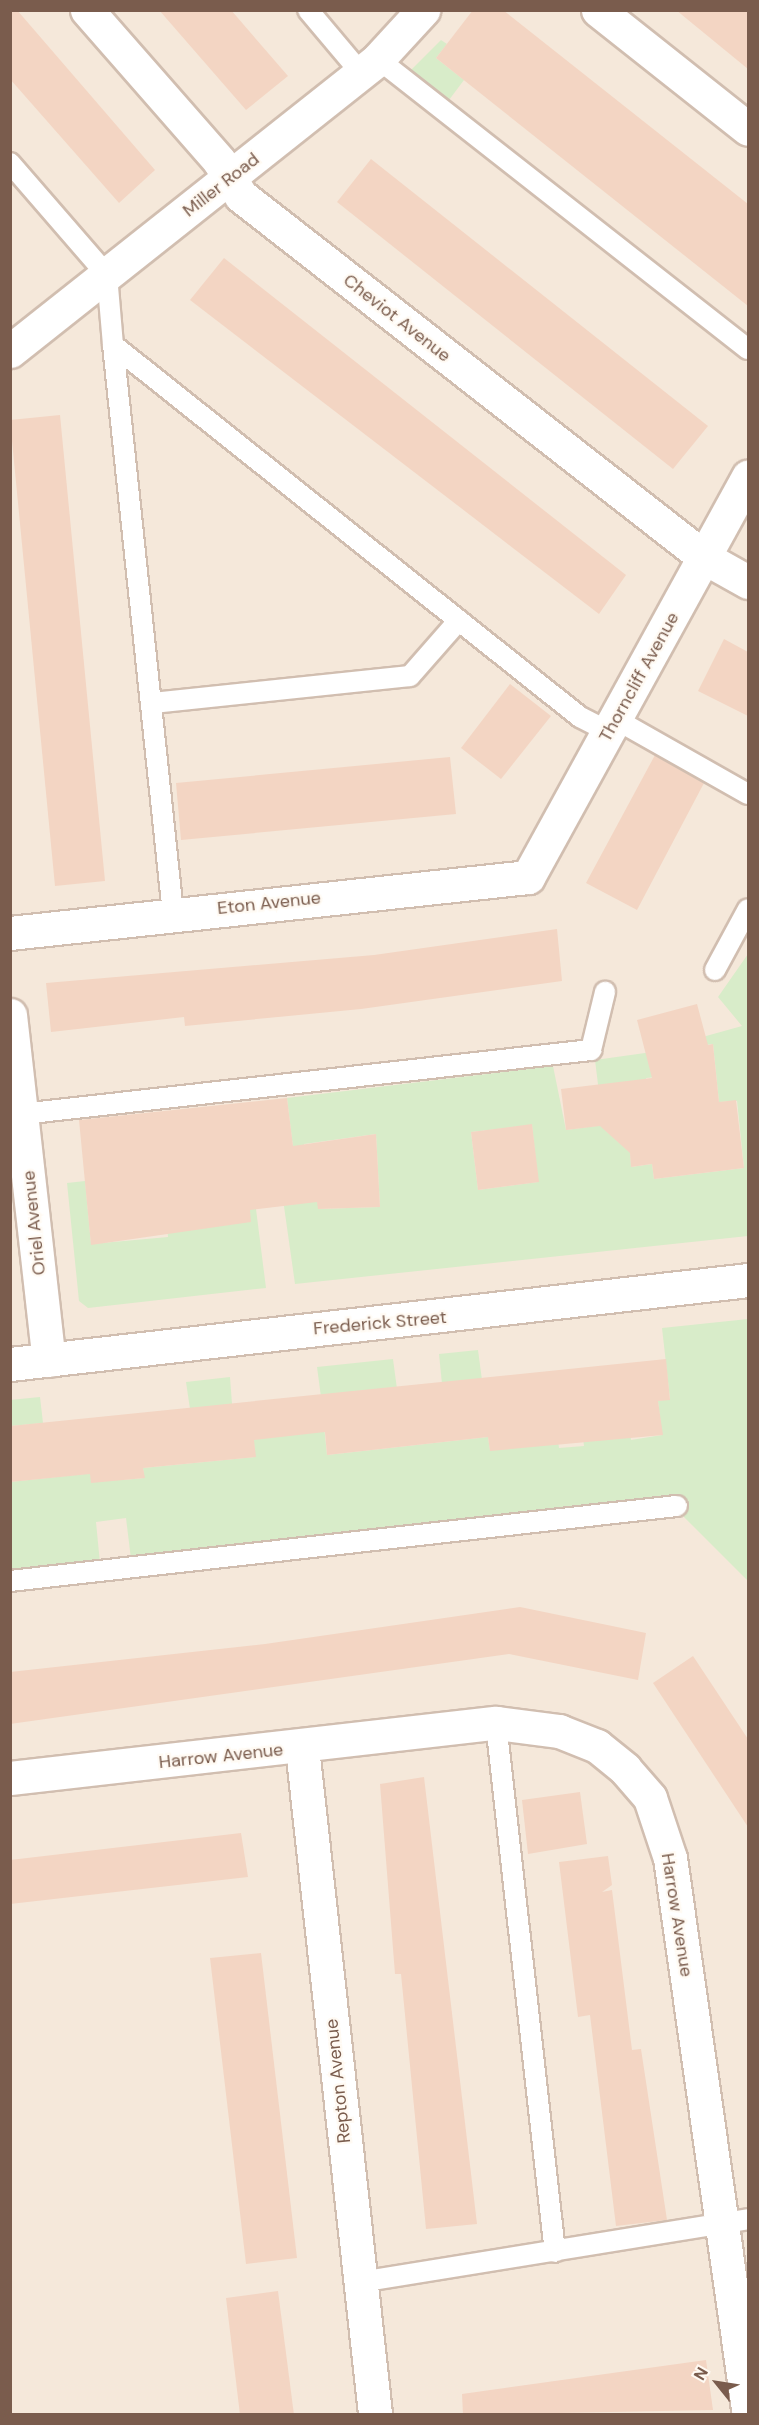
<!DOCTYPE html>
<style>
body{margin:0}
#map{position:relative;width:759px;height:2425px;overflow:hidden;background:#fdf6ec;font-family:"DM Sans",sans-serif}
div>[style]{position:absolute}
.residential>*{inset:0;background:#f5e8da}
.green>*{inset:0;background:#d8ecc9}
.building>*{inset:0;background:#f3d5c3}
.roads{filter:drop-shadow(2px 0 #d1beb0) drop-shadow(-2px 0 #d1beb0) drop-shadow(0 2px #d1beb0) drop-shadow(0 -2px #d1beb0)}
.service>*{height:20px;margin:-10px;padding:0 10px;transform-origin:10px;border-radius:10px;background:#fff}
.minor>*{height:33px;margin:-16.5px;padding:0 16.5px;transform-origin:16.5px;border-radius:16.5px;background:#fff}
.tertiary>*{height:33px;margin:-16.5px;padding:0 16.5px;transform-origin:16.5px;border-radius:16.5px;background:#fff}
.secondary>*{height:33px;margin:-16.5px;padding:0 16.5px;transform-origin:16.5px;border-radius:16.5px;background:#fff}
span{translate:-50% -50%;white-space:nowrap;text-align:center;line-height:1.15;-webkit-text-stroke:4.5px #fffaf3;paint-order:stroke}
.street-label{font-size:18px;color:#7a5c4d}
.frame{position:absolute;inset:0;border:12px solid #7a5c4d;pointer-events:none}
.north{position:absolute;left:687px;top:2353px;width:60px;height:60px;-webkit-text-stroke:4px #fffaf3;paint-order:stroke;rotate:300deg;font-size:16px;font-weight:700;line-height:24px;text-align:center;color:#7a5c4d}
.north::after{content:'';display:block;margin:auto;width:21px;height:27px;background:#7a5c4d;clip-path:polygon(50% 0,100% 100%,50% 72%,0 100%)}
</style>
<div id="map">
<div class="residential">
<i style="clip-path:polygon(11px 11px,748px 11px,748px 2414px,11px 2414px)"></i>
</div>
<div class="green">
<i style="clip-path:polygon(441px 40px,447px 44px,436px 58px,464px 80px,449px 100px,411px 70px)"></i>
<i style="clip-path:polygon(evenodd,748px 954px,748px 1236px,295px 1284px,276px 1150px,293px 1147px,287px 1098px,553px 1066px,566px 1130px,603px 1125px,595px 1060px,645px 1053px,742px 1026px,718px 997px,748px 954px,713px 1044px,719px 1102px,737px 1101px,744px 1168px,654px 1179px,652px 1164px,631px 1167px,630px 1148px,618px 1142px,651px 1123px,646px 1078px,688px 1074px,685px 1048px,713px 1044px,748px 954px,532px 1125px,538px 1182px,478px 1190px,471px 1132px,532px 1125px,748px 954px,376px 1134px,380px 1207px,319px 1209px,304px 1144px,376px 1134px)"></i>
<i style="clip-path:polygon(162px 1174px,256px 1209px,266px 1288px,88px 1308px,79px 1301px,67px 1183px,85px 1181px,91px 1244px,168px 1237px)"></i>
<i style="clip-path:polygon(748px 1319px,748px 1581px,683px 1516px,679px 1498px,131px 1559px,126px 1518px,96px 1522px,100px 1563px,11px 1571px,10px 1482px,122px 1470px,123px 1480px,144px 1478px,143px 1468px,255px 1457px,251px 1403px,321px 1397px,317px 1367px,393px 1359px,397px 1389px,321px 1397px,327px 1455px,488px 1437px,490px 1450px,554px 1407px,559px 1448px,584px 1446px,582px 1430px,629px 1423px,631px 1440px,662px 1435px,658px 1401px,670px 1399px,662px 1328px)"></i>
<i style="clip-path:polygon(478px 1350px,482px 1380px,442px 1384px,439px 1354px)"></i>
<i style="clip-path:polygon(230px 1377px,232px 1404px,190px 1409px,186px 1382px)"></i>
<i style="clip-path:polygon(40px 1397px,43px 1423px,11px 1426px,10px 1400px)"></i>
</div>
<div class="building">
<i style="clip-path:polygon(10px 10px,17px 10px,155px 170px,119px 203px,10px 79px)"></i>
<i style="clip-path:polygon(159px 10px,231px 10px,288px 76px,246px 110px)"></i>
<i style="clip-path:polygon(473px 10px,503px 10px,748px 204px,748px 306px,436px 58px)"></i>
<i style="clip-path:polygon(676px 10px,748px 10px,748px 69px)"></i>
<i style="clip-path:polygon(371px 159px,708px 426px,673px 469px,337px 202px)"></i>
<i style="clip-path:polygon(224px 258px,626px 575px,599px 614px,190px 300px)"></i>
<i style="clip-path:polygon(60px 415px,105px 881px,55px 886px,10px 420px)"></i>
<i style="clip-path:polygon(724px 639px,748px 652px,748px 716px,698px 691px)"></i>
<i style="clip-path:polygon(510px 684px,551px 716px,501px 779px,461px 748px)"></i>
<i style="clip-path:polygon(655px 755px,704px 783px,637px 910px,586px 883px)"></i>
<i style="clip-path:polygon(450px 757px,456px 814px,181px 840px,176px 783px)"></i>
<i style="clip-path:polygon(557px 929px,562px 981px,361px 1009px,185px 1026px,184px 1017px,51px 1032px,46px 983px,374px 955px)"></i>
<i style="clip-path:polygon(697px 1004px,708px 1045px,713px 1044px,719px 1102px,736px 1100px,744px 1168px,654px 1179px,652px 1164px,631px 1167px,630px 1153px,600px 1126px,566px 1130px,561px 1089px,652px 1078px,637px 1020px)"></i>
<i style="clip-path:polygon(287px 1098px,293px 1146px,376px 1134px,380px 1207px,318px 1209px,317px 1202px,250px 1210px,251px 1222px,91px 1245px,79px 1120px)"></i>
<i style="clip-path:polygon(532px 1124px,539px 1182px,478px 1190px,471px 1132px)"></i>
<i style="clip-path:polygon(666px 1359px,670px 1400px,658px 1401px,663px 1435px,490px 1451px,488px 1437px,327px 1455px,325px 1432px,254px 1440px,256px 1457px,143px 1468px,145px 1478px,91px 1483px,90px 1474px,10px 1482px,10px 1426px)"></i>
<i style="clip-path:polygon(520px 1607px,646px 1633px,638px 1680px,509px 1654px,10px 1724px,10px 1672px,265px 1644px)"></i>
<i style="clip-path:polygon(693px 1656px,748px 1739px,748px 1827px,653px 1683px)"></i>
<i style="clip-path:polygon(424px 1777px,477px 2224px,426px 2229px,401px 1974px,395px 1974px,380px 1784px)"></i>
<i style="clip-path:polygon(580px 1792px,587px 1844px,528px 1854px,522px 1800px)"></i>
<i style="clip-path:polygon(241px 1833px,248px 1877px,10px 1904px,10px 1860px)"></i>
<i style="clip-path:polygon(608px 1856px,612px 1885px,602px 1892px,612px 1890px,632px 2050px,641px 2049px,667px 2220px,616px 2226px,590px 2015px,578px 2017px,559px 1862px)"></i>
<i style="clip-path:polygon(261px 1953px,297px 2258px,246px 2264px,210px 1958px)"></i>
<i style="clip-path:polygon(278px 2291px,294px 2415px,240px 2415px,226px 2298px)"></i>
<i style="clip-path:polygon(706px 2360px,713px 2410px,463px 2415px,462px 2394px)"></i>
</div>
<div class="roads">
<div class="service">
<i style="left:308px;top:10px;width:82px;rotate:49.9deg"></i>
<i style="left:378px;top:59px;width:470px;rotate:38.1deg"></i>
<i style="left:10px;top:163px;width:148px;rotate:49.1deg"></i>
<i style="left:107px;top:275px;width:70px;rotate:85.1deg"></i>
<i style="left:113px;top:345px;width:597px;rotate:38.54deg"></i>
<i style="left:580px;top:717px;width:33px;rotate:27deg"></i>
<i style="left:113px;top:345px;width:571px;rotate:83.97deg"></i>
<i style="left:153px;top:703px;width:258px;rotate:-6deg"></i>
<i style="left:410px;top:676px;width:74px;rotate:-48.8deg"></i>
<i style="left:617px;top:720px;width:150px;rotate:29.5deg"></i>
<i style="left:715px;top:970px;width:69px;rotate:-61.6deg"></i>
<i style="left:13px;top:1115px;width:582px;rotate:-6.42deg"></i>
<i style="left:591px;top:1050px;width:60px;rotate:-76.4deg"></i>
<i style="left:10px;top:1581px;width:671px;rotate:-6.42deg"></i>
<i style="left:496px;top:1723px;width:532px;rotate:83.64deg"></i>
<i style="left:360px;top:2282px;width:393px;rotate:-9.2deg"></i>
</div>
<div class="minor">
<i style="left:87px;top:10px;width:201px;rotate:48.8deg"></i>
<i style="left:219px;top:161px;width:41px;rotate:57.8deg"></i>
<i style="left:241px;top:196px;width:589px;rotate:37.96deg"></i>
<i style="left:705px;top:558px;width:49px;rotate:29.2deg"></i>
<i style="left:10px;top:351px;width:470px;rotate:-38.4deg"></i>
<i style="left:378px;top:59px;width:67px;rotate:-47.4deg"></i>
<i style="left:10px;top:933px;width:521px;rotate:-6.17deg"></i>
<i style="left:528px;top:877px;width:457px;rotate:-61.2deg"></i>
<i style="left:10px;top:1015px;width:347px;rotate:83.6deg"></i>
<i style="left:302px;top:1748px;width:670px;rotate:83.74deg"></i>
<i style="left:10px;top:1778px;width:489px;rotate:-6.5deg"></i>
<i style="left:496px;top:1723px;width:64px;rotate:7.2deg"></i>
<i style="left:559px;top:1731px;width:41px;rotate:21.5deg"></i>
<i style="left:597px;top:1746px;width:36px;rotate:39deg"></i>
<i style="left:625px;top:1769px;width:38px;rotate:49deg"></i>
<i style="left:650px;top:1798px;width:63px;rotate:71.6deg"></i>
<i style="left:670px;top:1858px;width:556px;rotate:81.94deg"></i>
</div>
<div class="tertiary">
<i style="left:598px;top:10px;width:191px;rotate:38.4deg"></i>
</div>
<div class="secondary">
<i style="left:10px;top:1364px;width:743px;rotate:-6.49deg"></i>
</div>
</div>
<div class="street-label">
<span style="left:221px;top:185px;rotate:-38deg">Miller Road</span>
<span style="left:397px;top:318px;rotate:38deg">Cheviot Avenue</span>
<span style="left:639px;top:677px;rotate:-61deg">Thorncliff Avenue</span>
<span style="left:269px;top:903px;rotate:-6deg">Eton Avenue</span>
<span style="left:34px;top:1223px;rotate:-96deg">Oriel Avenue</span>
<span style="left:380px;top:1323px;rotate:-5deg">Frederick Street</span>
<span style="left:221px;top:1756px;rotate:-6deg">Harrow Avenue</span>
<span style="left:677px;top:1915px;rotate:81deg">Harrow Avenue</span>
<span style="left:338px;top:2081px;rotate:-96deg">Repton Avenue</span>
</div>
<div class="frame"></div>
<div class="north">N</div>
</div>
